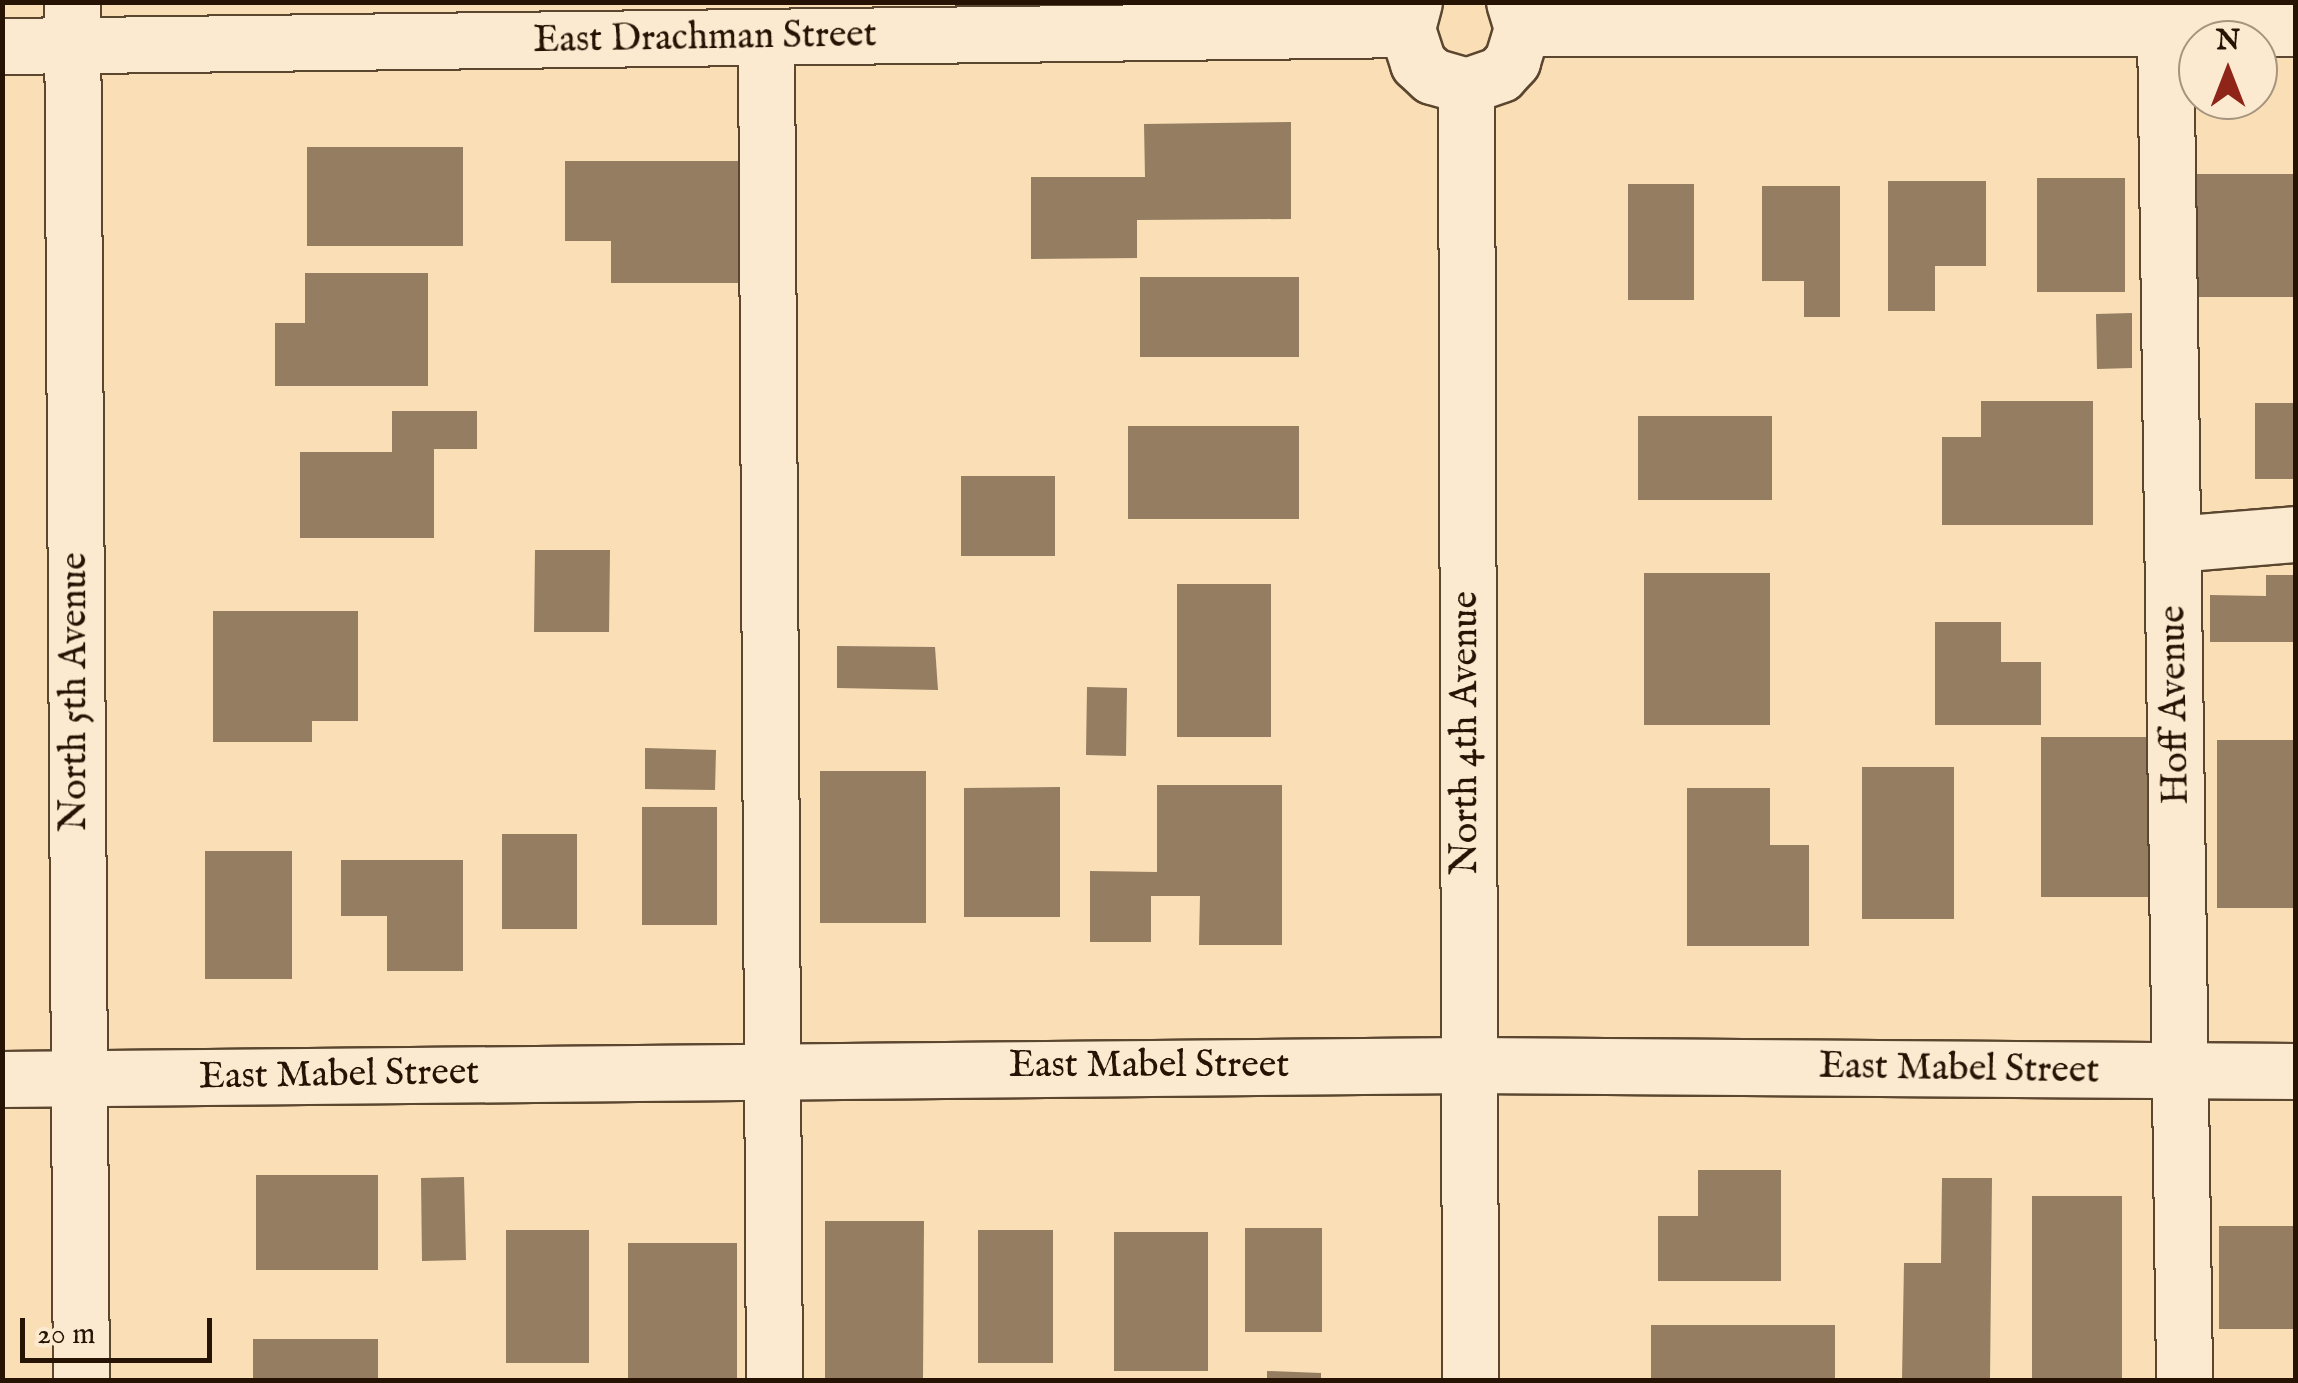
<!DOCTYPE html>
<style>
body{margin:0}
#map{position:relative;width:2298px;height:1383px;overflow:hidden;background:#f9deb6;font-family:"IM FELL English",serif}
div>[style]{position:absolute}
.building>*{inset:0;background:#947d61}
.roads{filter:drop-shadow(2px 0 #5b4630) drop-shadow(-2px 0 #5b4630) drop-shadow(0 2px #5b4630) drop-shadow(0 -2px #5b4630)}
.minor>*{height:55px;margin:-27.5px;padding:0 27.5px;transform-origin:27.5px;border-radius:27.5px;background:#fbead0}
span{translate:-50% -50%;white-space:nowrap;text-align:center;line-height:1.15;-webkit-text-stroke:8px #fbead0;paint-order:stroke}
.street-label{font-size:38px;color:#261304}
.frame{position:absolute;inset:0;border:5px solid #261304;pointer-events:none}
.north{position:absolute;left:2178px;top:20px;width:100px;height:100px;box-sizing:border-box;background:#fbead0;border:2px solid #a6947e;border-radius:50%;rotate:0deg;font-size:28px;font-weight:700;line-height:40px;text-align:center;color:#261304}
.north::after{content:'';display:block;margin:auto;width:35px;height:45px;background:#8f2418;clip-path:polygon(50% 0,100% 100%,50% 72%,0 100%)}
.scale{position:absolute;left:20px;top:1318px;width:192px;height:45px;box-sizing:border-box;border:5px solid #261304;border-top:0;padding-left:12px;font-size:30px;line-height:35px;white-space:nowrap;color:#261304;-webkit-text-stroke:8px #fbead0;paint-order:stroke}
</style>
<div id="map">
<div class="building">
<i style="clip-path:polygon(1291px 122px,1291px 219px,1137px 220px,1137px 258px,1031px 259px,1031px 177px,1145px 177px,1144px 124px)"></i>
<i style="clip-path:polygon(307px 147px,463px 147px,463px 246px,307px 246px)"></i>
<i style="clip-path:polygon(565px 161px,744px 161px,744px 283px,611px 283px,611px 241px,565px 241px)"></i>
<i style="clip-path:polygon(2197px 174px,2296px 174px,2296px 297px,2197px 297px)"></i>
<i style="clip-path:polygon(2037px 178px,2125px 178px,2125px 292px,2037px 292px)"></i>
<i style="clip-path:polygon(1888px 181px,1986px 181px,1986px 266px,1935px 266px,1935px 311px,1888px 311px)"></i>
<i style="clip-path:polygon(1628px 184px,1694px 184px,1694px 300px,1628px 300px)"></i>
<i style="clip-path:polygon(1762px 186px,1840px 186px,1840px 317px,1804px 317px,1804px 281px,1762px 281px)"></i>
<i style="clip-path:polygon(305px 273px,428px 273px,428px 386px,275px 386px,275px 323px,305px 323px)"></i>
<i style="clip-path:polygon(1140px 277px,1299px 277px,1299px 357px,1140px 357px)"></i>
<i style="clip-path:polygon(2132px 313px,2132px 368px,2097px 369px,2096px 314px)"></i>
<i style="clip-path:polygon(1981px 401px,2093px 401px,2093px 525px,1942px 525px,1942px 437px,1981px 437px)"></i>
<i style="clip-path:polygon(2255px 403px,2296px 403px,2296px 479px,2255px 479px)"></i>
<i style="clip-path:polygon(392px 411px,477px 411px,477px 449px,434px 449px,434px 538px,300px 538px,300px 452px,392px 452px)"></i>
<i style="clip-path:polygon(1638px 416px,1772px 416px,1772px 500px,1638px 500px)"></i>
<i style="clip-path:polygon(1128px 426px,1299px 426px,1299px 519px,1128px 519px)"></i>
<i style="clip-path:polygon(961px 476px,1055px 476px,1055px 556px,961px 556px)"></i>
<i style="clip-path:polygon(535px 550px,610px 550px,609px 632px,534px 632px)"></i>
<i style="clip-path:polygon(1644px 573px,1770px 573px,1770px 725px,1644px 725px)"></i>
<i style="clip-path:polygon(2266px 575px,2296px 575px,2296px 642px,2210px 642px,2210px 595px,2266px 596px)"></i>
<i style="clip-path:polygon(1177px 584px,1271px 584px,1271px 737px,1177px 737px)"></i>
<i style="clip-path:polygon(213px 611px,358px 611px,358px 721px,312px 721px,312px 742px,213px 742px)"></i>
<i style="clip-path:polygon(1935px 622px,2001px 622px,2001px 662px,2041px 662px,2041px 725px,1935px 725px)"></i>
<i style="clip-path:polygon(837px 646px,935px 647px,938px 690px,837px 688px)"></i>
<i style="clip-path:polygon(1087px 687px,1127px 688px,1126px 756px,1086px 755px)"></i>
<i style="clip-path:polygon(2041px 737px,2148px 737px,2148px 897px,2041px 897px)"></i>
<i style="clip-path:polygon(2217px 740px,2296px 740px,2296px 908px,2217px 908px)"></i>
<i style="clip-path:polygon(645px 748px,716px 750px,715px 790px,645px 789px)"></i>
<i style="clip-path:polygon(1862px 767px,1954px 767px,1954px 919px,1862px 919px)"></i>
<i style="clip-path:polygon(820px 771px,926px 771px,926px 923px,820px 923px)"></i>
<i style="clip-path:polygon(1157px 785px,1282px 785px,1282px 945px,1199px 945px,1200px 896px,1151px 896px,1151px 942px,1090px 942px,1090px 871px,1157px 872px)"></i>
<i style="clip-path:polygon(1060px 787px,1060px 917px,964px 917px,964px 788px)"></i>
<i style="clip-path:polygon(1687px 788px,1770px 788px,1770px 845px,1809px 845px,1809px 946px,1687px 946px)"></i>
<i style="clip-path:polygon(642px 807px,717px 807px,717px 925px,642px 925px)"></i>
<i style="clip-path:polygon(502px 834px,577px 834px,577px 929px,502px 929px)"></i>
<i style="clip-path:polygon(205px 851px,292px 851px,292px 979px,205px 979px)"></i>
<i style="clip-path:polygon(341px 860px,463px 860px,463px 971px,387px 971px,387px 916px,341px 916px)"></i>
<i style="clip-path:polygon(1698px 1170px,1781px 1170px,1781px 1281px,1658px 1281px,1658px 1216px,1698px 1216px)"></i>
<i style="clip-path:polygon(256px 1175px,378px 1175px,378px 1270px,256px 1270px)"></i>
<i style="clip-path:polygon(464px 1177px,466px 1260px,422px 1261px,421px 1178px)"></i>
<i style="clip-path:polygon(1942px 1178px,1992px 1178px,1990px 1380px,1902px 1380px,1904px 1263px,1941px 1263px)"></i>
<i style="clip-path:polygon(2032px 1196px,2122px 1196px,2122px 1380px,2032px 1380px)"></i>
<i style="clip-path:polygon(825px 1221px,924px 1221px,923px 1380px,825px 1380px)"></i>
<i style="clip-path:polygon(2219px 1226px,2296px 1226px,2296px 1329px,2219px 1329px)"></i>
<i style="clip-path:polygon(1245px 1228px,1322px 1228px,1322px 1332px,1245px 1332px)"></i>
<i style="clip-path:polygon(506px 1230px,589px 1230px,589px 1363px,506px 1363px)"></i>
<i style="clip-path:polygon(978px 1230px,1053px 1230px,1053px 1363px,978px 1363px)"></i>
<i style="clip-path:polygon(1114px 1232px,1208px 1232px,1208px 1371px,1114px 1371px)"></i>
<i style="clip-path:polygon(628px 1243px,737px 1243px,737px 1380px,628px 1380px)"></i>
<i style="clip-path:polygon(1651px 1325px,1835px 1325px,1835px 1380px,1651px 1380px)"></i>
<i style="clip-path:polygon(253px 1339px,378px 1339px,378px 1380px,253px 1380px)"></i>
<i style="clip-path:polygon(1267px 1371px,1321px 1373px,1321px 1380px,1267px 1380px)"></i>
</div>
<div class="roads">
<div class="minor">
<i style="left:72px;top:2px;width:1378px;rotate:89.63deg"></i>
<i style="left:1414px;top:2px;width:28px;rotate:105deg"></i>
<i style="left:1407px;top:29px;width:36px;rotate:72deg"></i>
<i style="left:1418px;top:63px;width:19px;rotate:43deg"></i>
<i style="left:1432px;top:76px;width:35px;rotate:16deg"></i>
<i style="left:1466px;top:86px;width:36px;rotate:-19deg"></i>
<i style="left:1500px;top:74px;width:18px;rotate:-47deg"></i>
<i style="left:1512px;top:61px;width:34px;rotate:-73deg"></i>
<i style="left:1522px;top:28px;width:27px;rotate:-107deg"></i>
<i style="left:1522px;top:28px;width:774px"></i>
<i style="left:2165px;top:29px;width:1351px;rotate:89.19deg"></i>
<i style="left:766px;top:39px;width:1341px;rotate:89.66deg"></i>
<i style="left:2px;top:46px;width:1405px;rotate:-0.69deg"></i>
<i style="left:1466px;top:86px;width:1294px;rotate:89.82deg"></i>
<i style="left:2174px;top:544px;width:122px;rotate:-4.7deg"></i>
<i style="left:2px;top:1079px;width:1466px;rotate:-0.55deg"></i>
<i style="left:1468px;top:1065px;width:828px;rotate:0.42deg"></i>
</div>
</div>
<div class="street-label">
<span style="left:705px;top:39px;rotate:-1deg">East Drachman Street</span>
<span style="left:76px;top:692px;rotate:-90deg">North 5th Avenue</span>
<span style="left:2176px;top:705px;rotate:-91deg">Hoff Avenue</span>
<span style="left:1467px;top:733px;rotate:-90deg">North 4th Avenue</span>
<span style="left:1149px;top:1067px">East Mabel Street</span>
<span style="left:1959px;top:1070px;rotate:1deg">East Mabel Street</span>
<span style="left:339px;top:1076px;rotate:-1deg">East Mabel Street</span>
</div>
<div class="frame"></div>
<div class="north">N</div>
<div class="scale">20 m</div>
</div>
